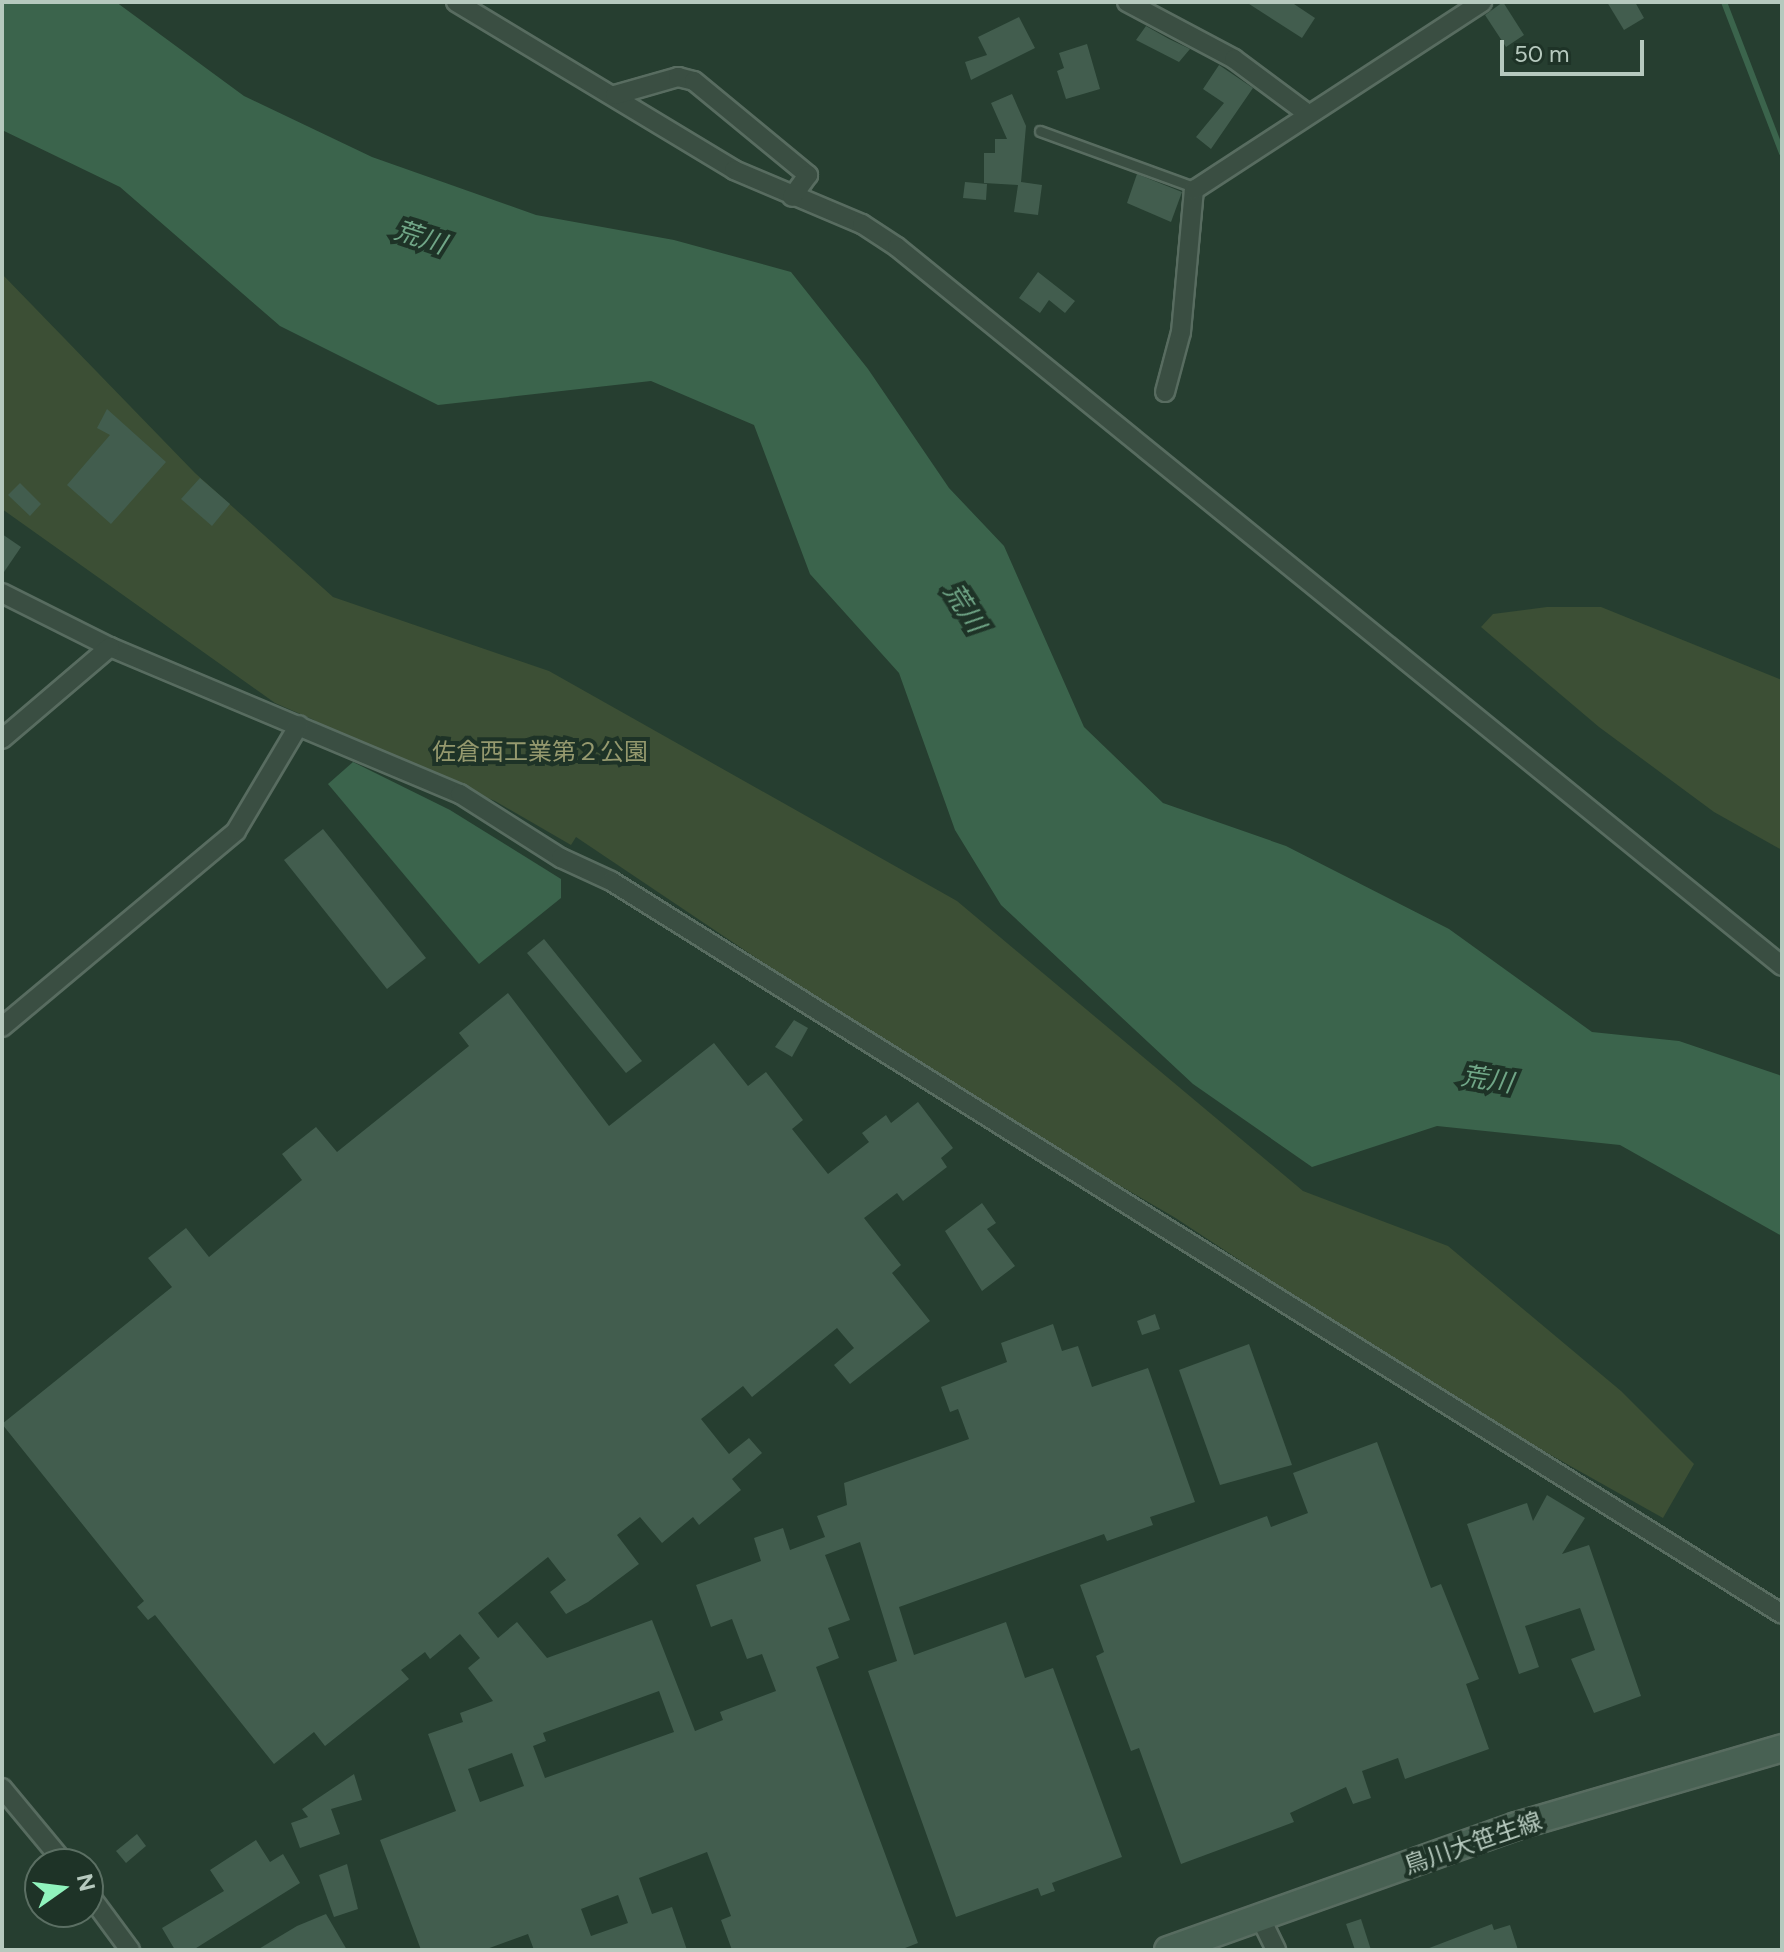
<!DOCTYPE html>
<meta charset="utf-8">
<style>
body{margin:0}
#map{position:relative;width:1784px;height:1952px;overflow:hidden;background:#263e30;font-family:Figtree,"Noto Sans JP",sans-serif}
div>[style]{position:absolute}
.green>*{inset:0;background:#3c4f35}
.water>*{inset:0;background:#3b644c}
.stream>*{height:6px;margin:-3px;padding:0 3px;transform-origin:3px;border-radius:3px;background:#3b644c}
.building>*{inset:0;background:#425d4e}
.roads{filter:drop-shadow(2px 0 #586c60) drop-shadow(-2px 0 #586c60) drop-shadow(0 2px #586c60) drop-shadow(0 -2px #586c60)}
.lane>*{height:9px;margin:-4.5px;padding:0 4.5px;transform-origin:4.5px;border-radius:4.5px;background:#3a4e42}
.street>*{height:18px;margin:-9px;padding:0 9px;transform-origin:9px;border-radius:9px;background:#3a4e42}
.secondary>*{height:26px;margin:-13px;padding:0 13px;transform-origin:13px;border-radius:13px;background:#486153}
span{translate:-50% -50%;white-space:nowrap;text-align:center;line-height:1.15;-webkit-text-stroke:8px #1e3327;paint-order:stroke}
.park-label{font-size:24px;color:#95996e}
.street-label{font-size:24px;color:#b6c9be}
.water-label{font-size:26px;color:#70a687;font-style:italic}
.frame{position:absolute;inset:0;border:4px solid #b6c9be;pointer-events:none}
.north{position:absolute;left:24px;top:1848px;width:80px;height:80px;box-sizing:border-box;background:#1e3327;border:2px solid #5b6f63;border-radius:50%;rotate:76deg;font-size:22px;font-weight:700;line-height:32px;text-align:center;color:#b6c9be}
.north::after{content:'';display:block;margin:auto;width:28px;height:36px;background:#90f3bd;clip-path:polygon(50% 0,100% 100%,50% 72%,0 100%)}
.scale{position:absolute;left:1500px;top:40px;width:144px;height:36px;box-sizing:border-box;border:4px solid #b6c9be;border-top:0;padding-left:10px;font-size:24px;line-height:28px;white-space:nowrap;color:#b6c9be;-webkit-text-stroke:6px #1e3327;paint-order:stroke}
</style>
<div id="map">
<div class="green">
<i style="clip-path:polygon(2px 274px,195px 473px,333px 597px,549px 671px,957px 901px,1303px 1191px,1448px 1246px,1621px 1391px,1694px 1464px,1663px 1518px,1451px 1399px,1174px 1217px,941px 1082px,576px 837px,571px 845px,495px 801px,327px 736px,314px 720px,275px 703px,2px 509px)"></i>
<i style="clip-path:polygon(1547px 607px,1601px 607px,1782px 680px,1782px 850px,1714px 812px,1599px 727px,1481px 627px,1493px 614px)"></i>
</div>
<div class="water">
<i style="clip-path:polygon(2px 2px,116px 2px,244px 96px,372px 157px,536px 215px,674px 240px,791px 272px,868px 369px,949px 488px,1004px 546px,1084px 727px,1163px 803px,1286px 846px,1449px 929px,1592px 1032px,1679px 1041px,1782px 1076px,1782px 1236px,1620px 1145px,1437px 1126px,1312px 1167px,1193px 1084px,1001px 905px,955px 830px,899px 673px,810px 574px,754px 425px,651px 381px,438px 405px,280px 326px,120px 187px,2px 130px)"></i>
<i style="clip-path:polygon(353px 762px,450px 810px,561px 879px,561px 898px,479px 964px,328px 784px)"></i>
</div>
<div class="stream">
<i style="left:1724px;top:2px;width:162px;rotate:69deg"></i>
</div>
<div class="building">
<i style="clip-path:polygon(1246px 2px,1291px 2px,1315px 18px,1302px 38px)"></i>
<i style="clip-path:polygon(1503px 2px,1524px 35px,1506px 47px,1485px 15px)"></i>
<i style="clip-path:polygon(1607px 2px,1635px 2px,1644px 18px,1624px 30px)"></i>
<i style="clip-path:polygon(1019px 17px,1035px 48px,971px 80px,965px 62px,987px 55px,978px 37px)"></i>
<i style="clip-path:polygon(1146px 26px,1169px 39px,1190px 49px,1179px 62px,1136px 40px)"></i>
<i style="clip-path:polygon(1087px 44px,1100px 89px,1066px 99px,1057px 71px,1064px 68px,1059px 53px)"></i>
<i style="clip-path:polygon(1219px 65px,1253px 88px,1211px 149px,1196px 137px,1224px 103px,1203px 89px)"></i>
<i style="clip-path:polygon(1012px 94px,1026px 126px,1021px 182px,1042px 185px,1038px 215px,1014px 212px,1018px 185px,984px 183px,984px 153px,995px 153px,995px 139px,1007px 139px,991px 103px)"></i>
<i style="clip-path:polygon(1137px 174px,1182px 192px,1171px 222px,1127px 203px)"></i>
<i style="clip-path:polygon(965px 182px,987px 184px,986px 200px,963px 198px)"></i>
<i style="clip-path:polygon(1038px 272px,1075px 301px,1065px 313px,1049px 300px,1040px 313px,1019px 298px)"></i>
<i style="clip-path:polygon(107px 409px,166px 462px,111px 524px,67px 485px,110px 435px,97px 428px)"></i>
<i style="clip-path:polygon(200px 478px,230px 504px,212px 526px,181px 499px)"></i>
<i style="clip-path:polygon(20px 483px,41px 504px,30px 516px,8px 495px)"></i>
<i style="clip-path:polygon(2px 534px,21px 547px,2px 575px)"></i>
<i style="clip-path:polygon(323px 829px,426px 958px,387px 989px,284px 860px)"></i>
<i style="clip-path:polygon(544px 939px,642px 1061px,626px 1073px,527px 953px)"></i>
<i style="clip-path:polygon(evenodd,508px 993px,609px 1126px,714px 1043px,748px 1086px,766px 1072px,803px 1120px,792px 1129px,828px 1174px,869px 1142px,862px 1133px,886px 1115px,891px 1123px,918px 1102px,953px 1148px,941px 1158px,947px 1167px,903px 1201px,897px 1193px,864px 1218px,901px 1265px,892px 1273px,930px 1321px,850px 1384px,834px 1365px,854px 1348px,837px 1328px,752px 1397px,743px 1386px,701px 1419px,729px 1454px,749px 1438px,762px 1453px,732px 1479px,741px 1490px,699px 1525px,693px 1517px,662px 1543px,640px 1517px,617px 1535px,639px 1564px,588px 1602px,566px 1614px,550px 1592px,566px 1580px,548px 1557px,478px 1613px,498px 1638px,517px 1622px,547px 1658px,652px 1620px,695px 1731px,723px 1720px,720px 1712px,776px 1691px,762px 1654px,747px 1659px,732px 1619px,711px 1627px,696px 1585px,761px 1561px,754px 1538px,783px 1528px,790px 1550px,825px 1537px,817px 1516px,847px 1505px,844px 1483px,969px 1439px,958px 1409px,950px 1412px,941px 1387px,1007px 1362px,1001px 1343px,1053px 1324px,1062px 1351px,1078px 1346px,1092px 1387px,1148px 1368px,1195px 1502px,1150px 1517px,1153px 1525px,1107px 1541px,1104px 1534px,899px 1607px,914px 1655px,1006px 1622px,1025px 1678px,1053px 1668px,1122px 1857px,1052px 1883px,1055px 1891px,1041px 1896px,1038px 1888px,956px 1917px,868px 1671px,897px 1661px,860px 1542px,825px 1555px,850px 1620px,828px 1628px,839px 1658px,816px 1667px,918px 1943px,900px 1950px,732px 1950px,721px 1920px,731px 1916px,707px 1852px,639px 1878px,652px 1914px,672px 1907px,687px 1950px,534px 1950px,528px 1934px,484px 1950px,421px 1950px,380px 1840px,456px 1811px,428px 1734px,463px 1722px,460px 1713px,493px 1701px,468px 1668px,480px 1658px,460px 1634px,430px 1659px,425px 1652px,401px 1670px,409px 1679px,325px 1746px,314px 1732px,274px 1764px,155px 1615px,148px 1620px,137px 1607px,144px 1601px,2px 1424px,172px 1287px,148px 1258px,186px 1228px,209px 1257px,302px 1180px,282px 1154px,316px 1127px,337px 1152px,469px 1046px,459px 1033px,508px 993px,659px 1691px,674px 1732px,545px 1778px,533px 1746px,546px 1741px,543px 1733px,659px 1691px,508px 993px,512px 1753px,524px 1786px,480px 1802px,468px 1769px,512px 1753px,508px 993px,618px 1895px,628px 1923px,591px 1936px,581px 1909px,618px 1895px)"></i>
<i style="clip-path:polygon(794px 1020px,808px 1028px,792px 1057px,775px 1047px)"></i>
<i style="clip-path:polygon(982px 1203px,996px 1223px,987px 1229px,1015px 1266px,982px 1291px,945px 1231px)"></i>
<i style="clip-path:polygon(1155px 1314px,1160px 1329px,1142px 1335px,1137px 1321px)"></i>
<i style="clip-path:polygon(1249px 1344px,1292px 1465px,1220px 1485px,1179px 1370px)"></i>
<i style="clip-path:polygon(1377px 1442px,1431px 1588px,1441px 1584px,1479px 1679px,1466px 1684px,1489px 1749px,1405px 1779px,1398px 1758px,1362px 1771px,1371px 1798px,1353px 1804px,1346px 1787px,1290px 1813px,1294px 1822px,1181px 1864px,1139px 1748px,1131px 1751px,1096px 1656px,1104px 1652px,1080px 1585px,1267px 1516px,1271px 1527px,1308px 1513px,1293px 1473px)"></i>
<i style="clip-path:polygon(1547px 1495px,1585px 1518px,1562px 1554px,1589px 1545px,1641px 1696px,1594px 1713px,1571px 1659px,1595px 1650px,1580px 1608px,1525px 1626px,1539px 1667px,1519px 1674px,1467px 1524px,1527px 1503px,1533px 1521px)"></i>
<i style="clip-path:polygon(354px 1774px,362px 1800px,331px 1809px,340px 1834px,300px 1848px,291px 1823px,308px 1817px,302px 1809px)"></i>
<i style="clip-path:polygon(137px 1834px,146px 1846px,126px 1863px,116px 1851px)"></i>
<i style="clip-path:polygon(256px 1840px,270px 1862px,283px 1854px,300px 1883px,193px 1950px,175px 1950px,162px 1928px,224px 1891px,210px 1870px)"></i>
<i style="clip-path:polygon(347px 1864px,358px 1909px,334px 1917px,319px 1875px)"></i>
<i style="clip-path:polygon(326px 1914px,347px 1950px,257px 1950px,297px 1926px)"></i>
<i style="clip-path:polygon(1361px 1919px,1371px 1950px,1355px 1950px,1346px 1924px)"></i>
<i style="clip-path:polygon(1492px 1924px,1494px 1930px,1510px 1925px,1518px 1950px,1424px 1950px)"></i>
</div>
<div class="roads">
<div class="lane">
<i style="left:1040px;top:131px;width:167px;rotate:20deg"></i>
</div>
<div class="street">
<i style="left:456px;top:2px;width:325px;rotate:31.1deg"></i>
<i style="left:734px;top:170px;width:139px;rotate:22.9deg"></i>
<i style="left:862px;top:224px;width:42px;rotate:33.3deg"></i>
<i style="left:897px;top:247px;width:1140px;rotate:39.09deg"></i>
<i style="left:1127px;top:2px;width:121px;rotate:28deg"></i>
<i style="left:1234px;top:59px;width:92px;rotate:36.6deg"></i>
<i style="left:615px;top:95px;width:66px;rotate:-15.9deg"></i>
<i style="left:678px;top:77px;width:16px;rotate:14deg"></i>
<i style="left:694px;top:81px;width:148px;rotate:39.5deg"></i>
<i style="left:808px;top:175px;width:27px;rotate:126deg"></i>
<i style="left:1165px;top:392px;width:62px;rotate:-75.1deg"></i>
<i style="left:1181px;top:332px;width:143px;rotate:-84.8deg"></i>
<i style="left:1194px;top:190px;width:344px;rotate:-33.1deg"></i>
<i style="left:2px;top:593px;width:121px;rotate:26.6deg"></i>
<i style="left:110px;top:647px;width:380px;rotate:22.8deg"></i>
<i style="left:460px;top:794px;width:120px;rotate:32.4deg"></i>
<i style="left:561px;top:858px;width:55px;rotate:24.7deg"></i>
<i style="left:611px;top:881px;width:1381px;rotate:32.04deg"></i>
<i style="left:2px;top:739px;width:142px;rotate:-40.4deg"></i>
<i style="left:2px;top:1027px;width:305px;rotate:-39.9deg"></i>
<i style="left:236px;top:831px;width:123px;rotate:-59.3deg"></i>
<i style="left:2px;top:1788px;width:99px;rotate:50.3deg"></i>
<i style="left:88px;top:1893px;width:71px;rotate:53.6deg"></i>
<i style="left:1260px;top:1917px;width:37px;rotate:64deg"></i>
</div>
<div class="secondary">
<i style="left:1168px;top:1950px;width:369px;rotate:-19.6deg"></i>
<i style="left:1516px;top:1826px;width:277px;rotate:-16.3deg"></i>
</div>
</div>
<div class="park-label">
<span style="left:540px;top:752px">佐倉西工業第２公園</span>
</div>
<div class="street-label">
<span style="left:1473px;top:1843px;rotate:-19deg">鳥川大笹生線</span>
</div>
<div class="water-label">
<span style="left:420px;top:238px;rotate:18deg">荒川</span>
<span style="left:964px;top:608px;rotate:57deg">荒川</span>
<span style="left:1487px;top:1080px;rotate:9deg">荒川</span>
</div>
<div class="frame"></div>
<div class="north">N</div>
<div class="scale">50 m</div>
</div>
